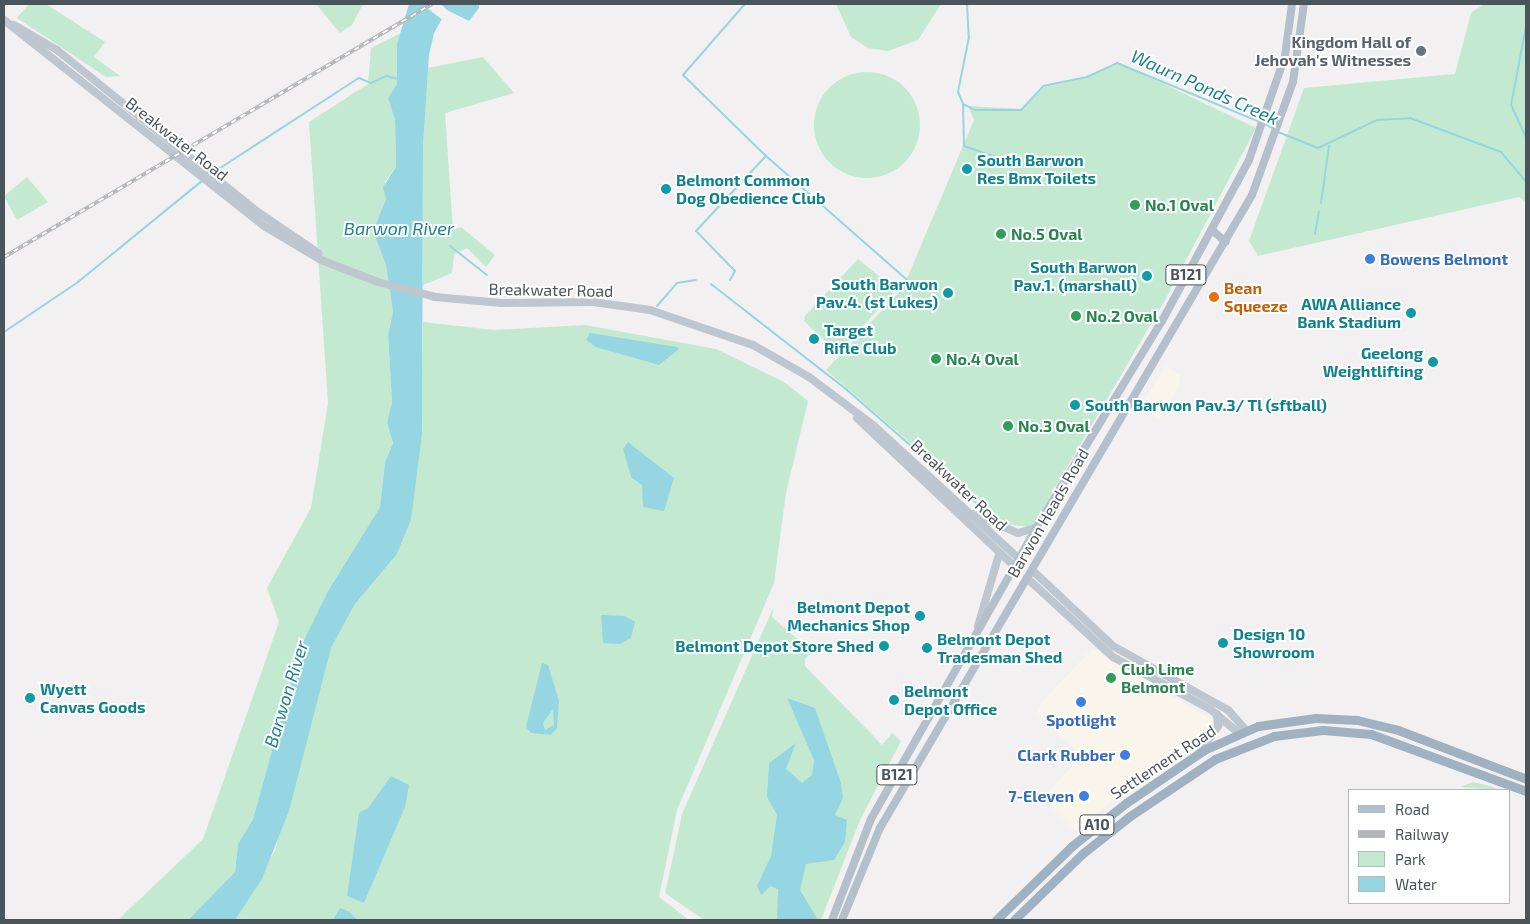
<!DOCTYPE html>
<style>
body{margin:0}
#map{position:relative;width:1530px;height:924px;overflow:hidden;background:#f2f0f0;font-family:"Exo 2",sans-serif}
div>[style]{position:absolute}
.commercial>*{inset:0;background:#faf5eb}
.green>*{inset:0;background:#c3ead0}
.round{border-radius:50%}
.water>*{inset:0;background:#96d6e2}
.pier>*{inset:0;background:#f2f0f0}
.stream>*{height:2px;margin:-1px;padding:0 1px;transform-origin:1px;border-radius:1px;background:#96d6e2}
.secondary>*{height:8px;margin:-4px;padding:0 4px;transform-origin:4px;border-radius:4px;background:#bec7cf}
.primary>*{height:8px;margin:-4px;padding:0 4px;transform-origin:4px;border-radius:4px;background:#b3c0cb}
.trunk>*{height:9px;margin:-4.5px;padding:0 4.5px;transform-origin:4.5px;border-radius:4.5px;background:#a0b2c2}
.rail>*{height:4px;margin-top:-2px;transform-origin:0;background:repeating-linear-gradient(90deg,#fff 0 5.5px,#b2b5b9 0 11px);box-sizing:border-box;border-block:1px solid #b2b5b9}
.dots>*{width:14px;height:14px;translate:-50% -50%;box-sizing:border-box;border:2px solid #fff;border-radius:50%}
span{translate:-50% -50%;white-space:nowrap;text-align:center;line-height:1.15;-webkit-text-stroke:4px #fff;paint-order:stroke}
.shield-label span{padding:1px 4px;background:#fff;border:1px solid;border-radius:4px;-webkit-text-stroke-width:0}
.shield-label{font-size:15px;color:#4a545b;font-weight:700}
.worship-label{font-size:16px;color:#5b616d;font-weight:700}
.right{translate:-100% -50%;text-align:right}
.street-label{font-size:16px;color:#4a545b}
.culture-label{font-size:16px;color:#0d838f;font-weight:700}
.left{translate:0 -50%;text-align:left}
.leisure-label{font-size:16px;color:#27864d;font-weight:700}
.shop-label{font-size:16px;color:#366cbe;font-weight:700}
.food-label{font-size:16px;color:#c56008;font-weight:700}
.water-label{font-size:18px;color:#1c8193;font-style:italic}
.frame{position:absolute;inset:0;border:5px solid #4a545b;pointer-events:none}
.legend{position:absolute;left:1348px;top:789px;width:162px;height:115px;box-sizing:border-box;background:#fff;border:1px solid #b7bbbd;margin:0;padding:6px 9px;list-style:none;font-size:15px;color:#4a545b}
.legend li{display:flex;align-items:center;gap:10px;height:25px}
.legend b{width:25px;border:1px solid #b7bbbd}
</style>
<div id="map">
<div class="commercial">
<i style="clip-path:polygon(1166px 366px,1180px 375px,1179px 386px,1158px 420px,1142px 404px)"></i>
<i style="clip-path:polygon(1092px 649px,1212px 720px,1185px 750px,1120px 793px,1077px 832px,1043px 798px,1081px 756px,1037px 712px,1042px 702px)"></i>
</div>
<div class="green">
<i style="clip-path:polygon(29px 4px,46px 4px,105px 42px,94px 57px,120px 76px,106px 77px,17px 18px)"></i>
<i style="clip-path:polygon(316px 4px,363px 4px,352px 25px,340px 33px)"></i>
<i style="clip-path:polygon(836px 4px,941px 4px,918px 40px,888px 51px,868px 48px,851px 37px)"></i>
<i style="clip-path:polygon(1484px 4px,1526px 4px,1526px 202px,1519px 197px,1258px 256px,1249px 241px,1304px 88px,1455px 74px,1471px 13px)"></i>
<i style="clip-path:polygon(442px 19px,438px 25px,397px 44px,397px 84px,388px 98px,395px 120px,396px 167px,385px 182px,386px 199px,373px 231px,386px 265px,393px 312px,388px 335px,392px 402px,387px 423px,393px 443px,385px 462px,380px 507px,328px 591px,301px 646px,253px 819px,238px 844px,235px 872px,188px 920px,118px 920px,203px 839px,279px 622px,267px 588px,311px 508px,328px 403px,309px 122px,368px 84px,371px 48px,401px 33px,405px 22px)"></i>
<i style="clip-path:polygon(483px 57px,514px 93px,445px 113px,453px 230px,461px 227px,495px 255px,486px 267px,467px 248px,454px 254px,452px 273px,423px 285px,423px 147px,428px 68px)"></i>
<i style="clip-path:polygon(1120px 63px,1256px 128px,1165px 300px,1032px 527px,1004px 524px,826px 370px,903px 288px,974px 120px,968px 106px,1021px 109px,1044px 87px,1086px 78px)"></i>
<i class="round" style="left:814px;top:72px;width:106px;height:106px"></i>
<i style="clip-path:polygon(27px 177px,48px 202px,17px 220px,4px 196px)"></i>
<i style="clip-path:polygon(858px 259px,891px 286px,893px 293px,838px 353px,804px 321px,805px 316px)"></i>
<i style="clip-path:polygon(423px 322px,494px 330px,585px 325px,716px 349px,784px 382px,808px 401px,786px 493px,774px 583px,677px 810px,659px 897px,689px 920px,235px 920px,275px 850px,331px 648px,355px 604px,397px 554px,411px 520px,421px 416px)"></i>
<i style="clip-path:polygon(774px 606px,772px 617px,812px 652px,805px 659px,805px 666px,882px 745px,892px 733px,901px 741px,860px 820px,821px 920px,704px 920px,665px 893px,673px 857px,682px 814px)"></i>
<i style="clip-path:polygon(1473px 782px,1490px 786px,1500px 790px,1460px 787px)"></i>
</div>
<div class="water">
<i style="clip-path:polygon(409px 4px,479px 4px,479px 8px,469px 21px,447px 10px,434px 33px,429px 55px,423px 147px,422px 434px,411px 520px,397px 554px,355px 604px,331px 648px,289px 811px,262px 879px,235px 920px,188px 920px,235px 872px,238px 844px,253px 819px,301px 646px,328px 591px,380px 507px,385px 462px,393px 443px,387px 423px,392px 402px,388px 335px,393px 312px,386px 265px,373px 231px,386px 199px,383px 187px,396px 167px,395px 120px,388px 98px,397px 84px,397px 44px)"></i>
<i style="clip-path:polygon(590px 333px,677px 347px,679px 349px,659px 365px,596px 347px,586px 340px)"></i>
<i style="clip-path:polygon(628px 442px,674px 478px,664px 511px,643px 507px,642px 485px,631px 477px,623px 449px)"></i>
<i style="clip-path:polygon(601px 615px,625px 616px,635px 622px,631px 638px,620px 644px,603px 643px)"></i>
<i style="clip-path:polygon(evenodd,542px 663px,548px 665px,559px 701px,557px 728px,551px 735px,531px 733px,526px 727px,542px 663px,553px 709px,554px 725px,545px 730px,543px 723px,553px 709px)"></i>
<i style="clip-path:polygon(787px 698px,815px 708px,841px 783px,843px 798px,835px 815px,847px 820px,845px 842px,834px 860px,806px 864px,800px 890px,818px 920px,777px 920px,778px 889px,771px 886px,761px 895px,757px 886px,771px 856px,777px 815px,767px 797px,769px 763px,796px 743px,786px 769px,802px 783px,812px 775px,814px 760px)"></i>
<i style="clip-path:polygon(391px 776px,409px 785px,405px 807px,364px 903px,347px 896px,359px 813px,368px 808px)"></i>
<i style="clip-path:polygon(340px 908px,348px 911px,358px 920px,333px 920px)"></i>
</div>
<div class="pier">
<i style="clip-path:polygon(427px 4px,441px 4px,451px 14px,444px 21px,427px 8px,402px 23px)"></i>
</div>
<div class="stream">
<i style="left:967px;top:4px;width:33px;rotate:87deg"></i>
<i style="left:969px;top:37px;width:56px;rotate:101.3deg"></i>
<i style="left:958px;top:92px;width:13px;rotate:67deg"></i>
<i style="left:963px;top:104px;width:13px;rotate:27deg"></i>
<i style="left:975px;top:110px;width:46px"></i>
<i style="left:1021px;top:110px;width:33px;rotate:-47deg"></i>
<i style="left:1043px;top:86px;width:45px;rotate:-11.6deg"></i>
<i style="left:1087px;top:77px;width:33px;rotate:-25deg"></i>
<i style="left:1117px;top:63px;width:155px;rotate:22.4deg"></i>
<i style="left:1526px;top:27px;width:79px;rotate:100.9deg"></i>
<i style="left:1511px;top:105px;width:35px;rotate:65deg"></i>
<i style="left:963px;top:104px;width:42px;rotate:88.6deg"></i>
<i style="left:964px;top:146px;width:46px;rotate:19.2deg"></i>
<i style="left:1265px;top:124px;width:10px;rotate:29deg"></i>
<i style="left:1278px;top:132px;width:43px;rotate:21.8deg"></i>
<i style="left:1318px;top:148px;width:65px;rotate:-25.4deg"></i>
<i style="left:1377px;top:120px;width:33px;rotate:-3deg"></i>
<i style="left:1410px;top:118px;width:97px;rotate:20.5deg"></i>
<i style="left:1501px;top:152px;width:39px;rotate:50deg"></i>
<i style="left:766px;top:156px;width:188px;rotate:41.3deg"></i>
<i style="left:214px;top:172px;width:173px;rotate:-33deg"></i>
<i style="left:359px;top:78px;width:13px;rotate:23deg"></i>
<i style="left:371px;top:83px;width:17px;rotate:-25deg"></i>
<i style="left:386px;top:76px;width:13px;rotate:13deg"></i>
<i style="left:1321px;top:203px;width:58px;rotate:-82deg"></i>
<i style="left:1315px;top:234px;width:23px;rotate:-80deg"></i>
<i style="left:450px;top:246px;width:47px;rotate:38.1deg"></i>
<i style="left:730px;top:280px;width:10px;rotate:-61deg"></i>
<i style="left:735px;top:271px;width:56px;rotate:-134.3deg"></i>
<i style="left:696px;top:231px;width:103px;rotate:-47deg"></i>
<i style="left:766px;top:156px;width:116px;rotate:-135.7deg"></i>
<i style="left:683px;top:75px;width:94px;rotate:-48.9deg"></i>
<i style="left:711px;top:284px;width:172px;rotate:37.9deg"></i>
<i style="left:847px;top:390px;width:199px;rotate:41.1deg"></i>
<i style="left:502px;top:286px;width:15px;rotate:42deg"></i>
<i style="left:493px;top:288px;width:8px;rotate:67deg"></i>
<i style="left:657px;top:306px;width:30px;rotate:-49deg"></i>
<i style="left:677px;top:283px;width:19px;rotate:-9deg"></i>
<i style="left:4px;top:332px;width:89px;rotate:-34deg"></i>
<i style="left:78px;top:282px;width:160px;rotate:-39.2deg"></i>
</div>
<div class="secondary">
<i style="left:4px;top:20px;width:332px;rotate:38.4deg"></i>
<i style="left:264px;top:226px;width:66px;rotate:30.8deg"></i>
<i style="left:321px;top:260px;width:61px;rotate:21.1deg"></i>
<i style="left:378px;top:282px;width:59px;rotate:14.7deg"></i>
<i style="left:435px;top:297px;width:66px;rotate:5.2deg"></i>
<i style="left:501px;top:303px;width:92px;rotate:-0.6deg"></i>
<i style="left:593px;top:302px;width:58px;rotate:8deg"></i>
<i style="left:650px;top:310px;width:109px;rotate:18.8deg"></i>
<i style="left:753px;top:345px;width:64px;rotate:29.7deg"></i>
<i style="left:809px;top:377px;width:80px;rotate:36.9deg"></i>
<i style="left:873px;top:425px;width:198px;rotate:42.5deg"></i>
<i style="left:14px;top:25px;width:50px;rotate:30.2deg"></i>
<i style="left:57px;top:50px;width:258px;rotate:38.9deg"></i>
<i style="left:258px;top:212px;width:73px;rotate:34.3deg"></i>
<i style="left:857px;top:418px;width:217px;rotate:43.3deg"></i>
<i style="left:973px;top:514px;width:49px;rotate:22.9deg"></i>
<i style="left:1018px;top:533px;width:19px;rotate:-16deg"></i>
<i style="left:1032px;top:570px;width:111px;rotate:43.2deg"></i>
<i style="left:1113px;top:646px;width:132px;rotate:29.1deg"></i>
<i style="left:1228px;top:710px;width:27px;rotate:48deg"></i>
<i style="left:1027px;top:578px;width:117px;rotate:42.6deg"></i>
<i style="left:1113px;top:657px;width:110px;rotate:28.2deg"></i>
<i style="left:1210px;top:709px;width:38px;rotate:40deg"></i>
<i style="left:978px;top:626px;width:75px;rotate:-73.7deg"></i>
<i style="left:1200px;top:752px;width:32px;rotate:-55deg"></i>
<i style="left:1218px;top:726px;width:12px;rotate:-95deg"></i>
</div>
<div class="primary">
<i style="left:1212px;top:230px;width:18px;rotate:41deg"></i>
<i style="left:832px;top:920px;width:108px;rotate:-68.9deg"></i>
<i style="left:871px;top:819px;width:335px;rotate:-60.4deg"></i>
<i style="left:1036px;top:528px;width:242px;rotate:-58.7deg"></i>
<i style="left:1162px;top:321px;width:183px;rotate:-61.6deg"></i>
<i style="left:1249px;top:160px;width:110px;rotate:-70.9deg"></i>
<i style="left:1285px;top:56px;width:52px;rotate:-82.3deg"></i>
<i style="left:842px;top:920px;width:100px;rotate:-67.6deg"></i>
<i style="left:880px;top:828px;width:734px;rotate:-59.56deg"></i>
<i style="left:1252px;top:195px;width:120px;rotate:-70.1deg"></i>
<i style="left:1293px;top:82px;width:79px;rotate:-82deg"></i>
</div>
<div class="trunk">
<i style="left:996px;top:920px;width:106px;rotate:-44.2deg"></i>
<i style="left:1072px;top:846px;width:69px;rotate:-38.5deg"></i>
<i style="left:1126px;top:803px;width:94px;rotate:-34.2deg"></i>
<i style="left:1204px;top:750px;width:59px;rotate:-24deg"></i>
<i style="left:1258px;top:726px;width:58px;rotate:-8deg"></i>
<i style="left:1315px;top:718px;width:42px;rotate:2.7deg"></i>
<i style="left:1357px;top:720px;width:42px;rotate:13.7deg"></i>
<i style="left:1398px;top:730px;width:137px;rotate:20.9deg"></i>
<i style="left:1014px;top:920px;width:95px;rotate:-44.1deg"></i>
<i style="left:1082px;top:854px;width:61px;rotate:-38.4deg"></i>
<i style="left:1130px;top:816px;width:102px;rotate:-33.8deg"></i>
<i style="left:1215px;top:759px;width:63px;rotate:-21.3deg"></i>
<i style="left:1274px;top:736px;width:49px;rotate:-7deg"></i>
<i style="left:1323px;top:730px;width:48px;rotate:4.8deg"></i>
<i style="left:1371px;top:734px;width:165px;rotate:20.2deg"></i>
</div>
<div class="rail">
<i style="left:4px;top:257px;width:497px;rotate:-30.6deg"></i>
</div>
<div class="dots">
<i style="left:1421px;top:51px;background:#6b7280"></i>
<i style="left:967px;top:169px;background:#0f9aa8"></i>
<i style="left:666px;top:189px;background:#0f9aa8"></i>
<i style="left:1135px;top:205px;background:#2e9e5b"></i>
<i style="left:1001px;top:234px;background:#2e9e5b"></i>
<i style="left:1370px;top:259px;background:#3f7fe0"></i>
<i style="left:1147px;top:276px;background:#0f9aa8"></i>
<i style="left:948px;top:293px;background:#0f9aa8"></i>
<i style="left:1214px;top:297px;background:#e8710a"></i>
<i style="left:1411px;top:313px;background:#0f9aa8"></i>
<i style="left:1076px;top:316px;background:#2e9e5b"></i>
<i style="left:814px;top:339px;background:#0f9aa8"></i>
<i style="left:936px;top:359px;background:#2e9e5b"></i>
<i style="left:1433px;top:362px;background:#0f9aa8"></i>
<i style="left:1075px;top:405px;background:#0f9aa8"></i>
<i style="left:1008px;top:426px;background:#2e9e5b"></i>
<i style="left:920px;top:616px;background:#0f9aa8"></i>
<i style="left:1223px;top:643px;background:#0f9aa8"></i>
<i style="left:884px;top:646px;background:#0f9aa8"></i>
<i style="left:927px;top:648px;background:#0f9aa8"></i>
<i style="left:1111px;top:678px;background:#2e9e5b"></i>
<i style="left:30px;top:698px;background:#0f9aa8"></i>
<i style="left:894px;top:700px;background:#0f9aa8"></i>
<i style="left:1081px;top:702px;background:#3f7fe0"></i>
<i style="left:1125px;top:755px;background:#3f7fe0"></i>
<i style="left:1084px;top:796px;background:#3f7fe0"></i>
</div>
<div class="shield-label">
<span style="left:1186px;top:275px">B121</span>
<span style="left:897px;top:775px">B121</span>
<span style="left:1097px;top:825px">A10</span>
</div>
<div class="worship-label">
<span class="right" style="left:1411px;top:51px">Kingdom Hall of<br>Jehovah's Witnesses</span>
</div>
<div class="street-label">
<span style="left:177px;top:139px;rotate:38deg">Breakwater Road</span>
<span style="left:551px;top:290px;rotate:1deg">Breakwater Road</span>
<span style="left:959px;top:485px;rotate:43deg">Breakwater Road</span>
<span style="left:1048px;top:513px;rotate:-60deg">Barwon Heads Road</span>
<span style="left:1163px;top:762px;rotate:-33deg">Settlement Road</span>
</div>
<div class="culture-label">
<span class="left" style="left:977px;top:169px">South Barwon<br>Res Bmx Toilets</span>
<span class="left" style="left:676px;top:189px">Belmont Common<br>Dog Obedience Club</span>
<span class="right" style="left:1137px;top:276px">South Barwon<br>Pav.1. (marshall)</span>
<span class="right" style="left:938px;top:293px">South Barwon<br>Pav.4. (st Lukes)</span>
<span class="right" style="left:1401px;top:313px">AWA Alliance<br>Bank Stadium</span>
<span class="left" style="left:824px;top:339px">Target<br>Rifle Club</span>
<span class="right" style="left:1423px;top:362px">Geelong<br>Weightlifting</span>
<span class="left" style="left:1085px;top:405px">South Barwon Pav.3/ Tl (sftball)</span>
<span class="right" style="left:910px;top:616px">Belmont Depot<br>Mechanics Shop</span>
<span class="left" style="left:1233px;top:643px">Design 10<br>Showroom</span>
<span class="left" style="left:937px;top:648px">Belmont Depot<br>Tradesman Shed</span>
<span class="right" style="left:874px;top:646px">Belmont Depot Store Shed</span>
<span class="left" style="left:40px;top:698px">Wyett<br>Canvas Goods</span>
<span class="left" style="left:904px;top:700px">Belmont<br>Depot Office</span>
</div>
<div class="leisure-label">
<span class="left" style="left:1145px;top:205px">No.1 Oval</span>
<span class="left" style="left:1011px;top:234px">No.5 Oval</span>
<span class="left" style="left:1086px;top:316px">No.2 Oval</span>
<span class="left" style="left:946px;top:359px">No.4 Oval</span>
<span class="left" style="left:1018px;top:426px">No.3 Oval</span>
<span class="left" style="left:1121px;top:678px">Club Lime<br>Belmont</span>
</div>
<div class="shop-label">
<span class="left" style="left:1380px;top:259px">Bowens Belmont</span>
<span style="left:1081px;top:720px">Spotlight</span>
<span class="right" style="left:1115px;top:755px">Clark Rubber</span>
<span class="right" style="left:1074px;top:796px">7-Eleven</span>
</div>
<div class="food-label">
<span class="left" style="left:1224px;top:297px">Bean<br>Squeeze</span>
</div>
<div class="water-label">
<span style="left:1205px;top:87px;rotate:24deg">Waurn Ponds Creek</span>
<span style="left:399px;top:228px">Barwon River</span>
<span style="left:286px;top:694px;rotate:-73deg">Barwon River</span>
</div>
<div class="frame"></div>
<ul class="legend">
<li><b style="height:6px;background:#b3c0cb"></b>Road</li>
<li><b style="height:6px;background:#b2b5b9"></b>Railway</li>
<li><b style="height:14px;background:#c3ead0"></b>Park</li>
<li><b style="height:14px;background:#96d6e2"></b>Water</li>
</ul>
</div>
